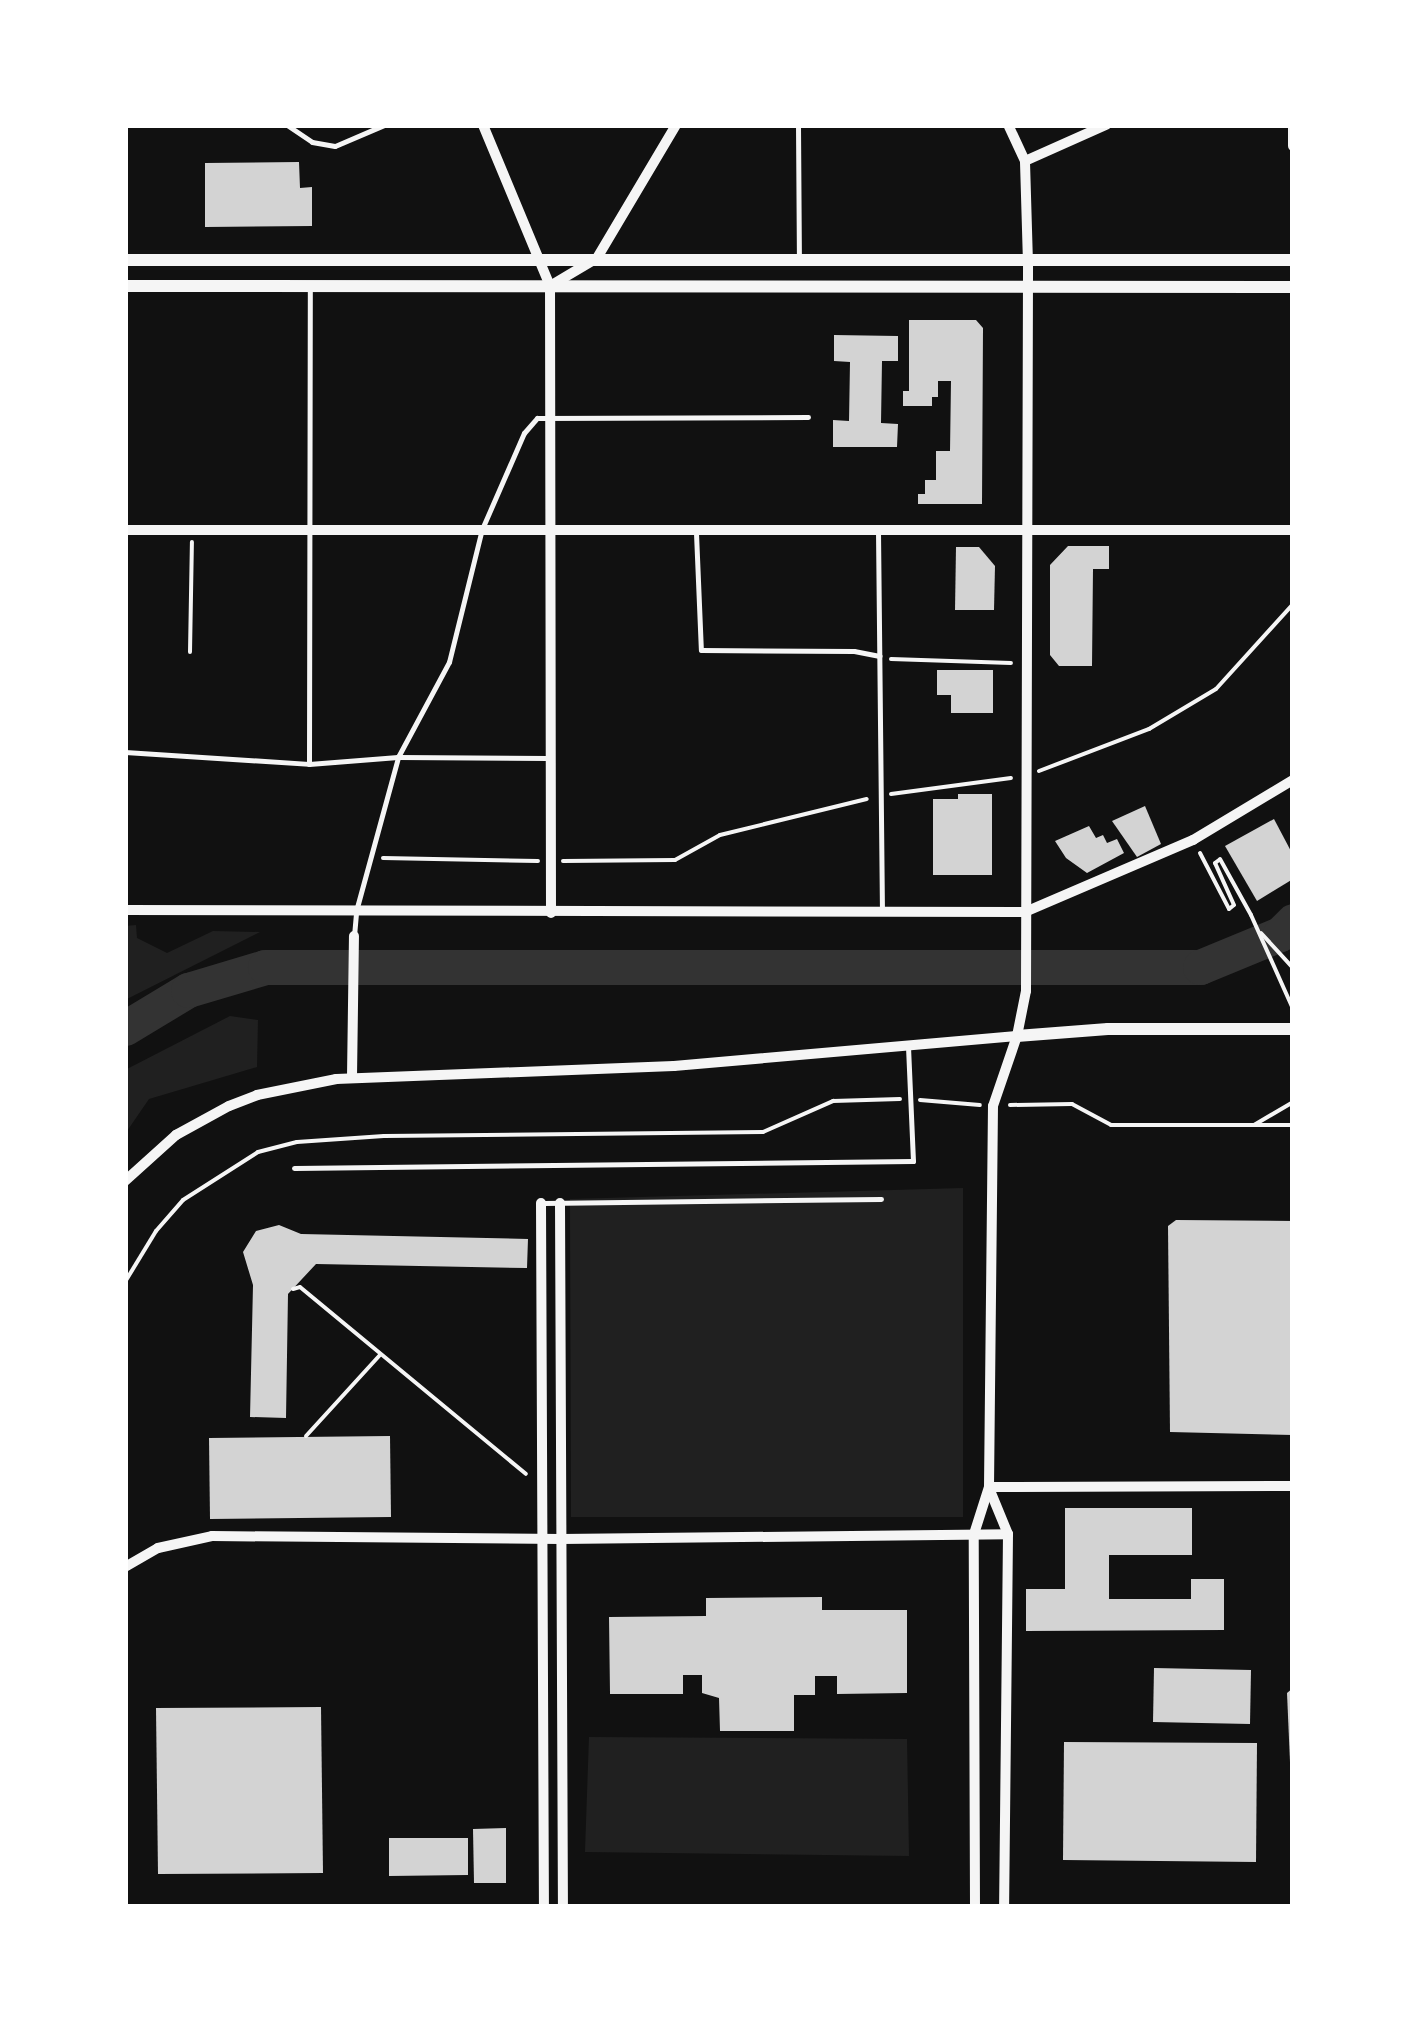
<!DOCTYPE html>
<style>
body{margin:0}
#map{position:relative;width:1418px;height:2032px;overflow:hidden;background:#111;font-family:Helvetica,sans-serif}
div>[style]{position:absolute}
.green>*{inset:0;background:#202020}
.river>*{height:35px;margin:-17.5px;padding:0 17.5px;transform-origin:17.5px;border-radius:17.5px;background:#333}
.building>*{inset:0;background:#d3d3d3}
.path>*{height:4px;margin:-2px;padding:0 2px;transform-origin:2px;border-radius:2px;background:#f5f5f5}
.service>*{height:5px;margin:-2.5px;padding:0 2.5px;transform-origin:2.5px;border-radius:2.5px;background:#f5f5f5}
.minor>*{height:10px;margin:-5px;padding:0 5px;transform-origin:5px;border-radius:5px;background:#f5f5f5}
.tertiary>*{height:12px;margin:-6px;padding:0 6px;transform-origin:6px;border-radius:6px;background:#f5f5f5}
span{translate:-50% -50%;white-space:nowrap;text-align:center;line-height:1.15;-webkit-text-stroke:8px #fff;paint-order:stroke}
.frame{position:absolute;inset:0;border:128px solid #fff;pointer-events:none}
</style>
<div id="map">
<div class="green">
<i style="clip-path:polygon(136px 925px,137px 938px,167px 953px,213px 931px,260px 932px,125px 1000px,125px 926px)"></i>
<i style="clip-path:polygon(230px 1016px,258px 1020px,257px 1067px,149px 1099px,125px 1134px,125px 1070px)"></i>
<i style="clip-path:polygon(963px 1188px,963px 1517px,571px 1517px,570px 1199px)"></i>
<i style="clip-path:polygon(589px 1737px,907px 1739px,909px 1856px,585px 1852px)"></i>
</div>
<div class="river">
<i style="left:125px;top:1028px;width:74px;rotate:-31.1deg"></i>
<i style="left:188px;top:990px;width:80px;rotate:-16.6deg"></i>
<i style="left:265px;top:967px;width:935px"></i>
<i style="left:1200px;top:967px;width:87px;rotate:-22.4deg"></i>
<i style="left:1280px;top:934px;width:18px;rotate:-45deg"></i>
</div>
<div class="building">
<i style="clip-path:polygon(299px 162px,300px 188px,312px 187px,312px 226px,205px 227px,205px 163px)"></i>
<i style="clip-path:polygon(909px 320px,976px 320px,983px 328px,982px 504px,918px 504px,918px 494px,925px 494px,925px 480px,936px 480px,936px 451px,950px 451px,951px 381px,938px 381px,938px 397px,932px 397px,932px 406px,903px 406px,903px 391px,909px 391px)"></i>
<i style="clip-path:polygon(834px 335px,898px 336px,898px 361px,882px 361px,881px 423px,898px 424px,897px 447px,833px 447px,833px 420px,849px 421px,850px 362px,834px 361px)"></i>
<i style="clip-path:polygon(1068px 546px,1109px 546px,1109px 569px,1093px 569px,1092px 666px,1059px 666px,1050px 655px,1050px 565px)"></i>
<i style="clip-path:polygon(956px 547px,979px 547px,995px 566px,994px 610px,955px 610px)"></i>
<i style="clip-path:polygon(937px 670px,993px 670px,993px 713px,951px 713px,951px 695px,937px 695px)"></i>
<i style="clip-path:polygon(958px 794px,992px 794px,992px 875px,933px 875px,933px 799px,958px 799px)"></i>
<i style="clip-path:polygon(1145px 806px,1161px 844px,1137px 857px,1112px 821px)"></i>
<i style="clip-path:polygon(1274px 819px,1293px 855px,1293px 879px,1257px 901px,1225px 846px)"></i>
<i style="clip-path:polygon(1089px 826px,1096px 838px,1103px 835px,1107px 843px,1117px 839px,1124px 853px,1087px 873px,1066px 858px,1055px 841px)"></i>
<i style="clip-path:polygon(1176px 1220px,1293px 1221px,1293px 1435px,1170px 1432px,1168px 1226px)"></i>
<i style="clip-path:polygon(279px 1225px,301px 1234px,528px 1239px,527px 1268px,316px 1264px,288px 1294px,286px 1418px,250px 1417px,253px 1285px,243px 1252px,256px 1231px)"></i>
<i style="clip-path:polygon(390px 1436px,391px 1517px,210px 1519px,209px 1438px)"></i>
<i style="clip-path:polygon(1065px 1508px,1192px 1508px,1192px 1555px,1109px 1555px,1109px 1599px,1191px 1599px,1191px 1579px,1224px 1579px,1224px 1630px,1026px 1631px,1026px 1589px,1065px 1589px)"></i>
<i style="clip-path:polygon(822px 1597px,822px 1610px,907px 1610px,907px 1693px,837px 1694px,837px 1676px,815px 1676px,815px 1695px,794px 1695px,794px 1731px,720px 1731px,719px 1698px,702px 1693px,702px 1675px,683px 1675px,683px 1694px,610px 1694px,609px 1617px,706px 1616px,706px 1598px)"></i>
<i style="clip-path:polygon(1154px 1668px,1251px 1670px,1250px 1724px,1153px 1722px)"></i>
<i style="clip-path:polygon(1293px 1688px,1293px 1762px,1290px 1762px,1287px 1693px)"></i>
<i style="clip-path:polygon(321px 1707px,323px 1873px,158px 1874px,156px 1708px)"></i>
<i style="clip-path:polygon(1064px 1742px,1257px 1743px,1256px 1862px,1063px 1860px)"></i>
<i style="clip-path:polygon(506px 1828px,506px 1883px,474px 1883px,473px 1829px)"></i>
<i style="clip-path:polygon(389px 1838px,468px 1838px,468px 1875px,389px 1876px)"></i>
</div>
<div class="path">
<i style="left:190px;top:652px;width:110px;rotate:-89deg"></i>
<i style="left:891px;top:659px;width:120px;rotate:1.9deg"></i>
<i style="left:1039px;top:771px;width:118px;rotate:-20.9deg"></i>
<i style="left:1149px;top:729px;width:78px;rotate:-30.8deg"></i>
<i style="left:1216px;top:689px;width:115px;rotate:-47.8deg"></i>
<i style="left:891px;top:794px;width:121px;rotate:-7.6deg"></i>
<i style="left:1200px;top:853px;width:63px;rotate:62.6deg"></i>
<i style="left:1229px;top:909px;width:6px;rotate:-39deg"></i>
<i style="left:1234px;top:905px;width:46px;rotate:-114.3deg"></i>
<i style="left:1215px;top:863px;width:5px;rotate:-37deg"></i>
<i style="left:383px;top:858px;width:155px;rotate:1.1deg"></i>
<i style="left:1220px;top:859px;width:64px;rotate:61deg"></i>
<i style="left:1251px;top:915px;width:103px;rotate:65.9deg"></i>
<i style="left:563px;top:861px;width:112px;rotate:-0.5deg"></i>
<i style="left:675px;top:860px;width:51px;rotate:-29.1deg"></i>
<i style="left:720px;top:835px;width:151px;rotate:-13.8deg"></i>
<i style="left:1261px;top:933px;width:47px;rotate:47.6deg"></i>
<i style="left:920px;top:1100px;width:60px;rotate:4.8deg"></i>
<i style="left:1010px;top:1105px;width:62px;rotate:-0.9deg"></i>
<i style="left:1072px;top:1104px;width:44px;rotate:28.3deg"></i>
<i style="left:1111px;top:1125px;width:182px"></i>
<i style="left:1254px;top:1125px;width:45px;rotate:-30.5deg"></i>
<i style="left:125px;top:1282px;width:60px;rotate:-58.7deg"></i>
<i style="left:156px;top:1231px;width:41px;rotate:-48.9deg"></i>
<i style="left:183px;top:1200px;width:89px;rotate:-32.6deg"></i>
<i style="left:258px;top:1152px;width:40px;rotate:-14.4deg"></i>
<i style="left:297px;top:1142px;width:87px;rotate:-3.9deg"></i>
<i style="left:384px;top:1136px;width:379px;rotate:-0.6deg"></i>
<i style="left:763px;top:1132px;width:77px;rotate:-23.9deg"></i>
<i style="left:833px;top:1101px;width:67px;rotate:-1.7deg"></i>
<i style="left:293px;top:1289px;width:7px;rotate:-16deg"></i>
<i style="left:300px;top:1287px;width:293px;rotate:39.6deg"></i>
<i style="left:306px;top:1436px;width:110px;rotate:-47.6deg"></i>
</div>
<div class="service">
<i style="left:287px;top:125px;width:30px;rotate:34deg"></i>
<i style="left:312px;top:142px;width:23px;rotate:10deg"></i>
<i style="left:335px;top:146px;width:53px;rotate:-23.2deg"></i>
<i style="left:798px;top:125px;width:132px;rotate:89.6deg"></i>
<i style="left:878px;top:531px;width:379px;rotate:89.4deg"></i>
<i style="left:696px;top:533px;width:117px;rotate:87.6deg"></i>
<i style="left:701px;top:650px;width:153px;rotate:0.4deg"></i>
<i style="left:854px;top:651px;width:26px;rotate:11deg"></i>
<i style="left:125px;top:752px;width:184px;rotate:3.7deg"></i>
<i style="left:309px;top:764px;width:89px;rotate:-4.5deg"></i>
<i style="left:398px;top:757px;width:150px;rotate:0.4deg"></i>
<i style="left:309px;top:764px;width:477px;rotate:-89.9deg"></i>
<i style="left:354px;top:936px;width:25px;rotate:-85deg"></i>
<i style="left:356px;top:911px;width:160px;rotate:-74.7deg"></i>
<i style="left:398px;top:757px;width:108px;rotate:-61.8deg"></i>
<i style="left:449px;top:662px;width:137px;rotate:-76.1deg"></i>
<i style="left:482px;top:529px;width:105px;rotate:-66.4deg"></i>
<i style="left:524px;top:433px;width:20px;rotate:-49deg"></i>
<i style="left:537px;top:418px;width:271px;rotate:-0.2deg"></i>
<i style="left:294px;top:1168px;width:619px;rotate:-0.65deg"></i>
<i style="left:913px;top:1161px;width:116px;rotate:-92.5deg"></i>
<i style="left:544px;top:1203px;width:337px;rotate:-0.7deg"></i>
</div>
<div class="minor">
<i style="left:483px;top:125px;width:174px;rotate:67.4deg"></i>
<i style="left:1293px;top:125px;width:21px;rotate:90deg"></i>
<i style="left:1025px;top:161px;width:89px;rotate:-24deg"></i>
<i style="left:125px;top:530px;width:1168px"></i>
<i style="left:125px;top:910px;width:900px;rotate:0.13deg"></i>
<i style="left:1025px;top:912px;width:183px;rotate:-23.2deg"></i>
<i style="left:1193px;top:840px;width:117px;rotate:-31deg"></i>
<i style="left:551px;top:913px;width:627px;rotate:-90.09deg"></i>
<i style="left:550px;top:286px;width:55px;rotate:-30.8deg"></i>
<i style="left:597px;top:258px;width:155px;rotate:-59.3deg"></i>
<i style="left:352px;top:1077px;width:141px;rotate:-89.2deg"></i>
<i style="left:125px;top:1181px;width:69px;rotate:-42deg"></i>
<i style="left:176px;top:1135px;width:60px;rotate:-28.7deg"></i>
<i style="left:229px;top:1106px;width:30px;rotate:-21deg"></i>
<i style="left:257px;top:1095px;width:81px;rotate:-11.4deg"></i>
<i style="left:336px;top:1079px;width:338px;rotate:-2.2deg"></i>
<i style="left:674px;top:1066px;width:344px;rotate:-5deg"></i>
<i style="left:541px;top:1203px;width:704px;rotate:89.76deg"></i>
<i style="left:560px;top:1203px;width:704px;rotate:89.76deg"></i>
<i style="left:989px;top:1487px;width:304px;rotate:-0.2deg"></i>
<i style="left:989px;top:1488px;width:50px;rotate:67.6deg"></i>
<i style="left:1008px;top:1534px;width:373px;rotate:90.6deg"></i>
<i style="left:125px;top:1567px;width:38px;rotate:-30deg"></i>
<i style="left:158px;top:1548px;width:55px;rotate:-12.5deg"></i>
<i style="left:212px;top:1536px;width:349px;rotate:0.5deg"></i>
<i style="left:561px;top:1539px;width:447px;rotate:-0.6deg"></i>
<i style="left:975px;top:1907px;width:373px;rotate:-90.2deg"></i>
<i style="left:974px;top:1534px;width:49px;rotate:-72.3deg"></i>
<i style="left:989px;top:1487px;width:381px;rotate:-89.4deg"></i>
<i style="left:993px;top:1106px;width:74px;rotate:-71.1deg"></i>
<i style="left:1017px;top:1036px;width:46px;rotate:-78.7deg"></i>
<i style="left:1026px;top:991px;width:728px;rotate:-89.84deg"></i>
<i style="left:1028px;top:263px;width:102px;rotate:-91.7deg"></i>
<i style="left:1025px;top:161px;width:40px;rotate:-115deg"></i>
</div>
<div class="tertiary">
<i style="left:125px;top:260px;width:1168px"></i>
<i style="left:125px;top:286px;width:1168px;rotate:0.05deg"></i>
<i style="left:1017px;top:1036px;width:91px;rotate:-4.4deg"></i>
<i style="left:1108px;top:1029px;width:185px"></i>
</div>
<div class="frame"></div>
</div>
